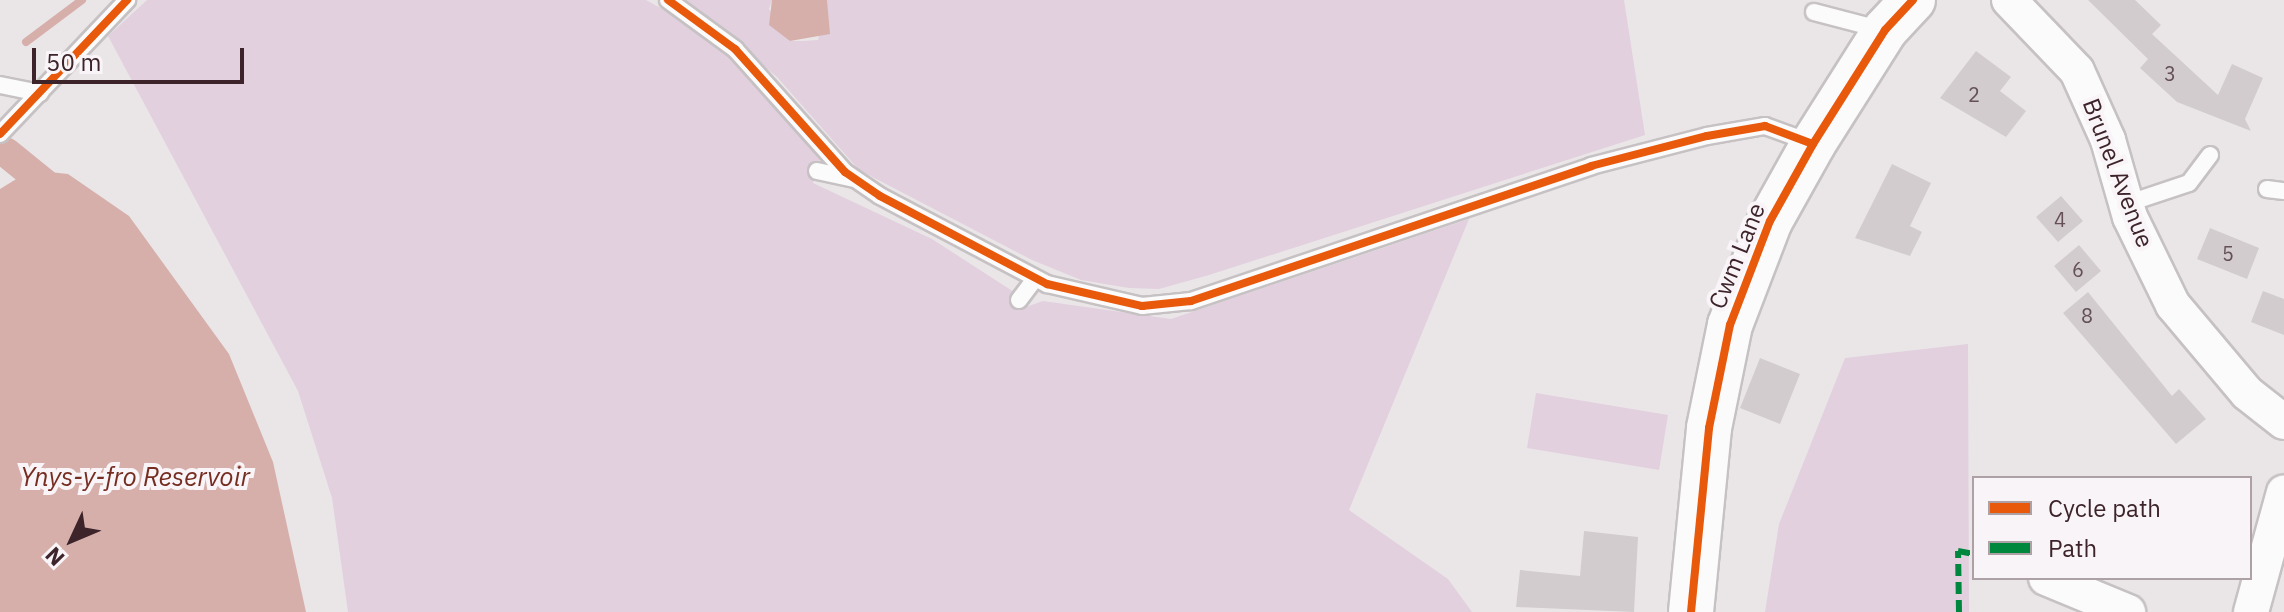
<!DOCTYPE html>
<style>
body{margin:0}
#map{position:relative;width:2284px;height:612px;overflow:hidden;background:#eae6e8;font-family:"IBM Plex Sans",sans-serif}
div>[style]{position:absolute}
.green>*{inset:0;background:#e2d0de}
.water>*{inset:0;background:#d6afaa}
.stream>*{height:8px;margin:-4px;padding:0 4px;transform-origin:4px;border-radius:4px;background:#d6afaa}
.canal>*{height:30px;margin:-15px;padding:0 15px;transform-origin:15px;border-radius:15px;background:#d6afaa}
.building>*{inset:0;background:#d2ccce}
.roads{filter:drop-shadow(2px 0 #c6c1c3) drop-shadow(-2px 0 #c6c1c3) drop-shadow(0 2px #c6c1c3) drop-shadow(0 -2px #c6c1c3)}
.lane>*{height:16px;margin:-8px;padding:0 8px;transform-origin:8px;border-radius:8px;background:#fcfbfc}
.street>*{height:34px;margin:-17px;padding:0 17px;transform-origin:17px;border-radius:17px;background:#fcfbfc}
.secondary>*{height:44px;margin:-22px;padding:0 22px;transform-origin:22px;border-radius:22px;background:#fcfbfc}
.quiet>*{height:6px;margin-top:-3px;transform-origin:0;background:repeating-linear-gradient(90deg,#00873e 0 12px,transparent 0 18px)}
.cycleway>*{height:8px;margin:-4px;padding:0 4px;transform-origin:4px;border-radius:4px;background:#e8590c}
span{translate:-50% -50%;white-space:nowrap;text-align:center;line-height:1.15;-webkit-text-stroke:8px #f9f4f7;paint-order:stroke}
.number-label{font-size:20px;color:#645056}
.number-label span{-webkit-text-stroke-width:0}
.street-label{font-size:24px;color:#3d242b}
.water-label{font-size:26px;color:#762d21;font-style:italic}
.legend{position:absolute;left:1972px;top:476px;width:280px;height:104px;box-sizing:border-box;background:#f9f4f7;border:2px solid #aea1a5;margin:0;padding:10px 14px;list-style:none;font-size:24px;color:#3d242b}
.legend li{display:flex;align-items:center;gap:16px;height:40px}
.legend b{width:40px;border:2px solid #aea1a5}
.north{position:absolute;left:32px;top:500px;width:80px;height:80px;-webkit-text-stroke:6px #f9f4f7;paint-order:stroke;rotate:226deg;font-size:22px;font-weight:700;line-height:32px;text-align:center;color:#3d242b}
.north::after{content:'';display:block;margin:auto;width:28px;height:36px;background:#3d242b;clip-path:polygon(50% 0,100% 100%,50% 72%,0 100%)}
.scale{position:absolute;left:32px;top:48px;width:212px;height:36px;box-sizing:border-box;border:4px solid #3d242b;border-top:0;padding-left:10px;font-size:24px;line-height:28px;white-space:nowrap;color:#3d242b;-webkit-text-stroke:6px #f9f4f7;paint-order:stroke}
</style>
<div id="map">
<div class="green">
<i style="clip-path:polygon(147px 0,646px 0,705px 33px,770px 88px,821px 155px,813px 183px,932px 239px,1014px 292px,1023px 308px,1043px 301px,1171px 319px,1469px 219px,1349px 510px,1448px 579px,1472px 612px,348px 612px,332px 498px,298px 391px,108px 36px)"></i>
<i style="clip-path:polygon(685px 0,772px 0,769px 9px,790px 41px,803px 41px,818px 40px,827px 0,1624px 0,1645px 135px,1209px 275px,1159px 289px,1129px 288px,1081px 280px,1032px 260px,859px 170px,777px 77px)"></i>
<i style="clip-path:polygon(1968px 344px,1969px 612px,1765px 612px,1779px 524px,1845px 358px)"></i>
<i style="clip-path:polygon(1536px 393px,1668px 415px,1659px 470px,1527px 448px)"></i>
</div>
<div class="water">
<i style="clip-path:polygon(772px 0,827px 0,830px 34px,790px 41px,769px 25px)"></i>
<i style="clip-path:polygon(31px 170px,68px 174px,129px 216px,229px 354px,273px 462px,306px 612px,0 612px,0 189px)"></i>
</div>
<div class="stream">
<i style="left:26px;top:42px;width:70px;rotate:-36.9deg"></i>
</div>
<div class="canal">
<i style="left:7px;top:153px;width:49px;rotate:39.2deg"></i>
</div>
<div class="building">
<i style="clip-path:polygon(2088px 0,2135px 0,2161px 25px,2152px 34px,2218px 95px,2232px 64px,2263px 78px,2245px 119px,2251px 131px,2177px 102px,2140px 68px,2148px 59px)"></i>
<i style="clip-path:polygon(1976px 51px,2011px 77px,2000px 91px,2026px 111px,2006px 137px,1940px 98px)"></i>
<i style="clip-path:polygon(1892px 164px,1931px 183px,1910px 226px,1922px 232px,1910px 256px,1855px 238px)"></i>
<i style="clip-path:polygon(2061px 196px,2083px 221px,2058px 242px,2036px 217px)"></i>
<i style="clip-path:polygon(2210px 228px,2259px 248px,2247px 279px,2197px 259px)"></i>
<i style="clip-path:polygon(2079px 245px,2101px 271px,2076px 292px,2054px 266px)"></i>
<i style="clip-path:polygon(2263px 291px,2284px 299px,2284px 335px,2251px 322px)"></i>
<i style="clip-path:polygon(2088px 292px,2172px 396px,2179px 389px,2206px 419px,2176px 444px,2063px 313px)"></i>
<i style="clip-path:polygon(1760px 358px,1800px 374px,1780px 424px,1740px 408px)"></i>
<i style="clip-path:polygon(1584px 531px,1638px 537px,1634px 612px,1516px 607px,1520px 570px,1580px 576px)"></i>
</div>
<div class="roads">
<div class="lane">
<i style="left:668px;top:0;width:83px;rotate:36.2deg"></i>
<i style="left:735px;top:49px;width:165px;rotate:48.2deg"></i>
<i style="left:845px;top:172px;width:42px;rotate:34.4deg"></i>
<i style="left:880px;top:196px;width:189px;rotate:27.8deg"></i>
<i style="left:1047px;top:284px;width:98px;rotate:13deg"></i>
<i style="left:1142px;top:306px;width:49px;rotate:-5.8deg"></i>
<i style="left:1191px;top:301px;width:422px;rotate:-18.6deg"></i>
<i style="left:1591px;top:166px;width:120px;rotate:-14.5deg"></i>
<i style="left:1707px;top:136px;width:59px;rotate:-9.8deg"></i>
<i style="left:1765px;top:126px;width:50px;rotate:19.9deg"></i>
<i style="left:1814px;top:12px;width:71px;rotate:14.6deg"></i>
<i style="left:0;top:85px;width:41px;rotate:11.3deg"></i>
<i style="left:0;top:134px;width:185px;rotate:-46.5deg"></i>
<i style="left:817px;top:171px;width:38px;rotate:12deg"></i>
<i style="left:2267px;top:189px;width:17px;rotate:7deg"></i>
<i style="left:2126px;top:204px;width:66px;rotate:-18.4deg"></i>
<i style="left:2189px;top:183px;width:35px;rotate:-53deg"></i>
<i style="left:1019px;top:300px;width:26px;rotate:-53deg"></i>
</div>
<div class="street">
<i style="left:2009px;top:0;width:98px;rotate:46.2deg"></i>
<i style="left:2077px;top:71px;width:76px;rotate:65.8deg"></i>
<i style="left:2108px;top:140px;width:80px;rotate:74.1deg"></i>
<i style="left:2130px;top:217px;width:98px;rotate:64deg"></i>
<i style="left:2173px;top:305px;width:115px;rotate:49.9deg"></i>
<i style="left:2247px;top:393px;width:47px;rotate:38.1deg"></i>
<i style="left:2046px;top:578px;width:89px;rotate:22.5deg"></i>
<i style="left:2251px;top:612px;width:124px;rotate:-74.6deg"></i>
</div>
<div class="secondary">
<i style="left:1691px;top:612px;width:185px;rotate:-84.4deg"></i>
<i style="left:1709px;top:428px;width:105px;rotate:-78.5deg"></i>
<i style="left:1730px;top:325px;width:111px;rotate:-69deg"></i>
<i style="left:1770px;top:221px;width:88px;rotate:-60.8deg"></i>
<i style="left:1813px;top:144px;width:135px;rotate:-57.7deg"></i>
<i style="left:1885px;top:30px;width:41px;rotate:-47deg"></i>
</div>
</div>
<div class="quiet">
<i style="left:1959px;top:612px;width:61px;rotate:-90.9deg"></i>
<i style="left:1958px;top:551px;width:16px;rotate:11deg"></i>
</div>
<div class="cycleway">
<i style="left:668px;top:0;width:83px;rotate:36.2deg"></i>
<i style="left:735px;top:49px;width:165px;rotate:48.2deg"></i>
<i style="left:845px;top:172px;width:42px;rotate:34.4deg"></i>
<i style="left:880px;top:196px;width:189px;rotate:27.8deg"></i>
<i style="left:1047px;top:284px;width:98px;rotate:13deg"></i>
<i style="left:1142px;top:306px;width:49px;rotate:-5.8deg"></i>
<i style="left:1191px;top:301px;width:422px;rotate:-18.6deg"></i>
<i style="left:1591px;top:166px;width:120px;rotate:-14.5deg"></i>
<i style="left:1707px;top:136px;width:59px;rotate:-9.8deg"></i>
<i style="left:1765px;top:126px;width:51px;rotate:20.6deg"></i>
<i style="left:0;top:134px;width:185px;rotate:-46.5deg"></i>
<i style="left:1691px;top:612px;width:185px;rotate:-84.4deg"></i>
<i style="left:1709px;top:428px;width:105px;rotate:-78.5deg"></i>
<i style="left:1730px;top:325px;width:111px;rotate:-69deg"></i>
<i style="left:1770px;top:221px;width:88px;rotate:-60.8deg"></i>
<i style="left:1813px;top:144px;width:135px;rotate:-57.7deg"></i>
<i style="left:1885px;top:30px;width:41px;rotate:-47deg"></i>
</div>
<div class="number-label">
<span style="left:2170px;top:73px">3</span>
<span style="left:1974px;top:94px">2</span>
<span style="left:2060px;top:219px">4</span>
<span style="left:2228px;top:253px">5</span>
<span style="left:2078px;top:269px">6</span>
<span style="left:2087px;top:315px">8</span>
</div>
<div class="street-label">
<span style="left:2118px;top:173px;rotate:69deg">Brunel Avenue</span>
<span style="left:1737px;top:256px;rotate:-68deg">Cwm Lane</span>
</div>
<div class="water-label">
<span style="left:135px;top:477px">Ynys-y-fro Reservoir</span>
</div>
<ul class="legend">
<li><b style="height:10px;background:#e8590c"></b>Cycle path</li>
<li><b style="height:10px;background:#00873e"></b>Path</li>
</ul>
<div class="north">N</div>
<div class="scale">50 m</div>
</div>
